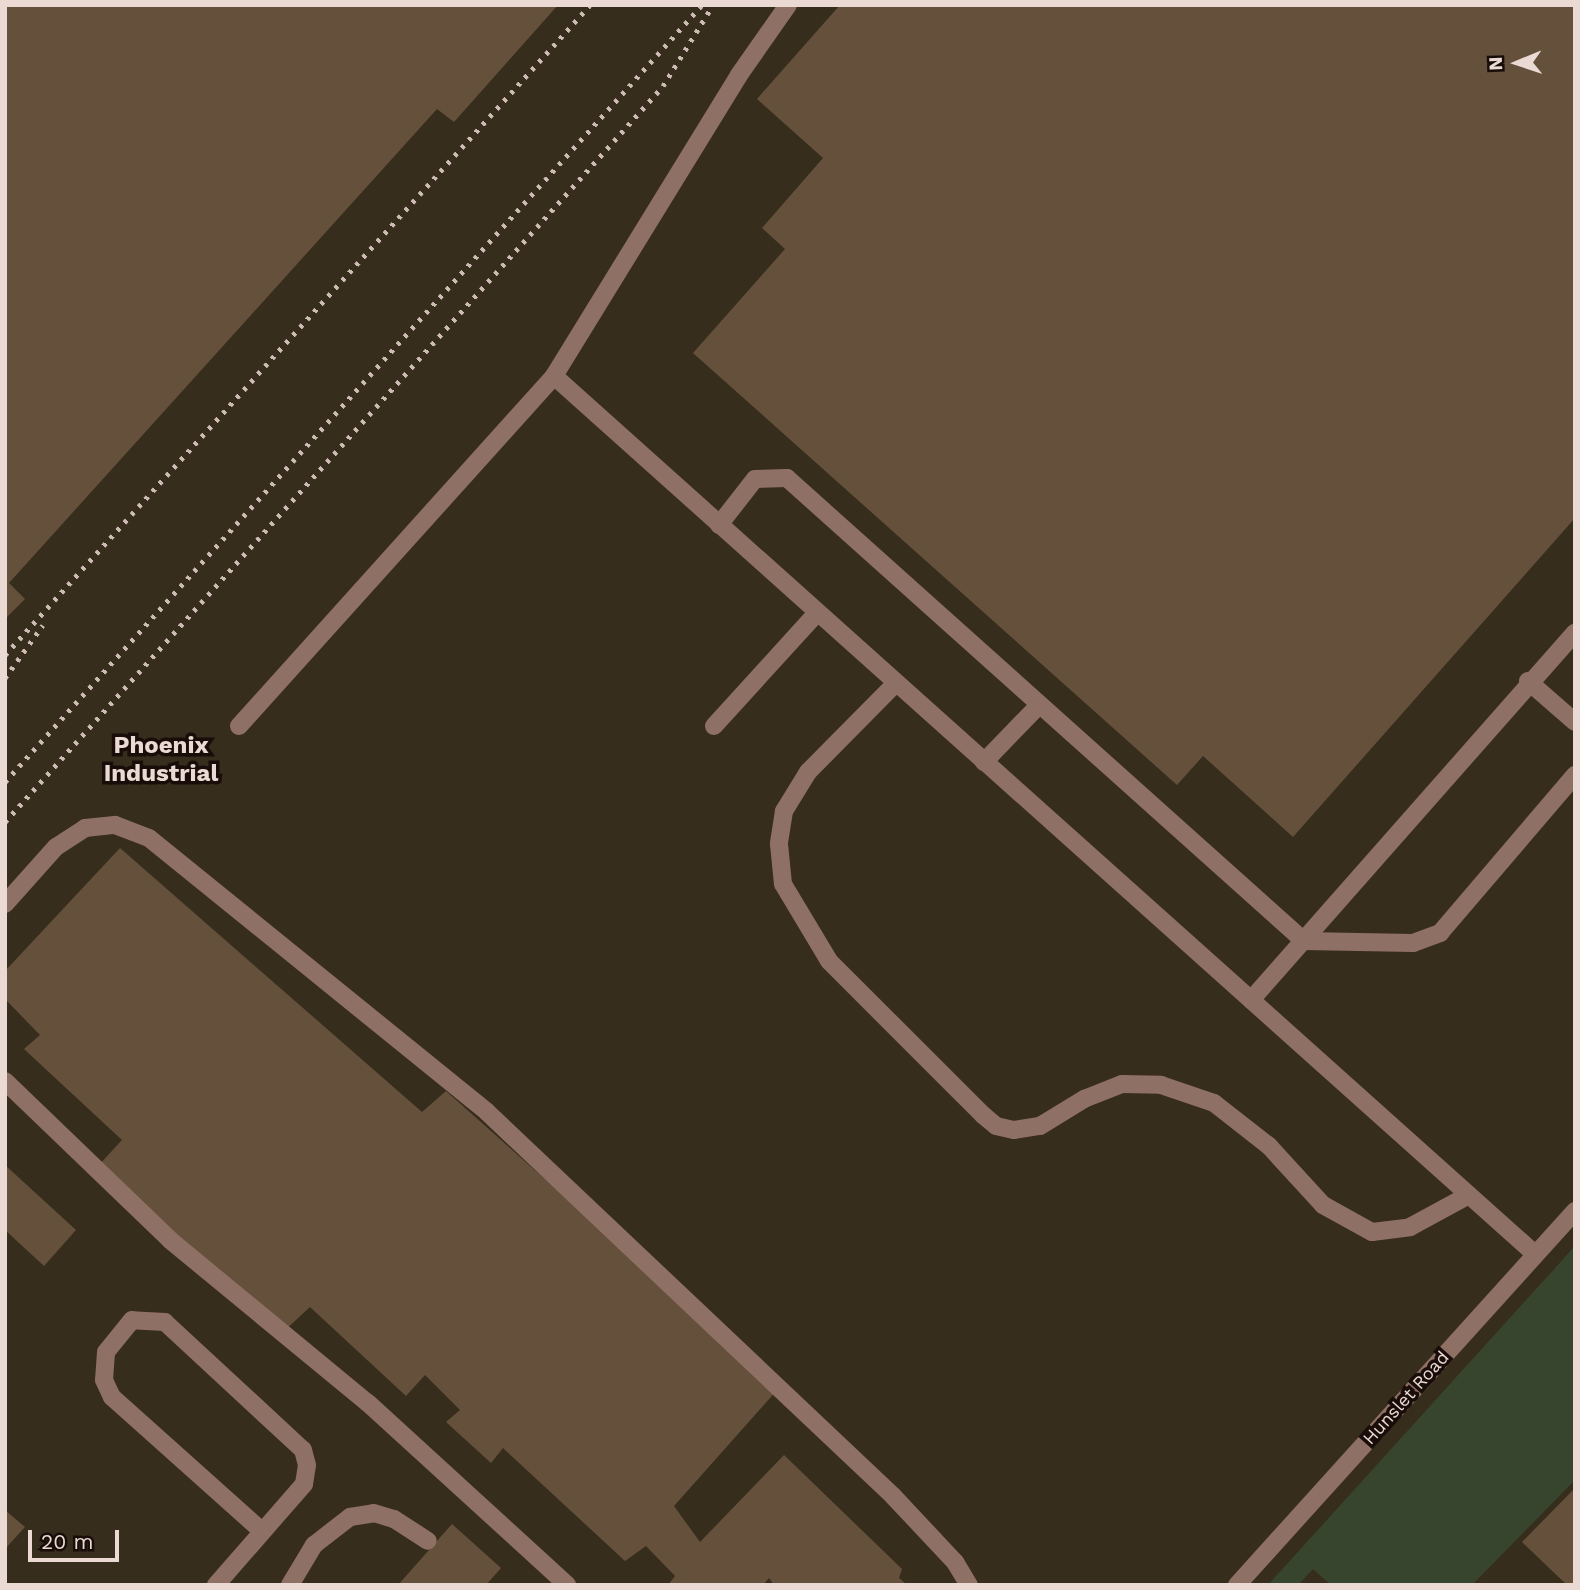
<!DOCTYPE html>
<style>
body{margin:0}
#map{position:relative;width:1580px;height:1590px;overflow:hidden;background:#392017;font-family:"Work Sans",sans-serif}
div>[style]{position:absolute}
.industrial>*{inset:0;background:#372d1d}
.green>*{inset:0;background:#37452f}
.building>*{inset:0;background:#65513b}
.minor>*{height:18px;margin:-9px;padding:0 9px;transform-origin:9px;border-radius:9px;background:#8f7065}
.rail>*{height:5px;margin-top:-2.5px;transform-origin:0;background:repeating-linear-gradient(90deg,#cebbb5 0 3.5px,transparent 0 10.5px)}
span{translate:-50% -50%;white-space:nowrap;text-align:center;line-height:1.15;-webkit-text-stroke:7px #190d09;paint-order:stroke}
.street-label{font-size:18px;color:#ebd9d3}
.district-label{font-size:24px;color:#ebd9d3;font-weight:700}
.frame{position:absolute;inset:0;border:7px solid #ebd9d3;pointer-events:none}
.north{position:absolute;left:1482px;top:28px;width:70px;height:70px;-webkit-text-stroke:5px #190d09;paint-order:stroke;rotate:268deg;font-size:19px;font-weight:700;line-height:28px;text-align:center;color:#ebd9d3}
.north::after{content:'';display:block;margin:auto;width:24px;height:32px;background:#ebd9d3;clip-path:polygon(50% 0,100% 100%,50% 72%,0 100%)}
.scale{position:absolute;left:28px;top:1530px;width:91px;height:32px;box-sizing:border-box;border:4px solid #ebd9d3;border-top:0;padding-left:9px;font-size:21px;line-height:24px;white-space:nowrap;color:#ebd9d3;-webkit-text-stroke:5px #190d09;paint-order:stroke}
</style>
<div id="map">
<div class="industrial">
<i style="clip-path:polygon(5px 5px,1575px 5px,1575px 1585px,5px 1585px)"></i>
</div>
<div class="green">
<i style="clip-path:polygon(1575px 1246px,1575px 1480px,1472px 1585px,1331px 1585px,1313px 1569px,1298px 1585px,1268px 1585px)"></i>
</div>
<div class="building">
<i style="clip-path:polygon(5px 5px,558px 5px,454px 122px,437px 109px,9px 583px,25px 599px,5px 619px)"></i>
<i style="clip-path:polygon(840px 5px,1575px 5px,1575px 518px,1293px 837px,1203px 756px,1177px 785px,693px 353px,785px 249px,762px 228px,823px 158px,757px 99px)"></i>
<i style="clip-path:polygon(120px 848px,422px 1112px,446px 1091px,779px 1388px,674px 1506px,700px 1542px,784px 1455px,902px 1569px,899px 1578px,907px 1585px,774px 1585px,769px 1578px,763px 1585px,668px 1585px,675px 1576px,646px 1546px,625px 1561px,503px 1448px,491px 1463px,446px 1422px,460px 1410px,425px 1375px,406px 1396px,310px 1307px,283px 1332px,98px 1166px,122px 1140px,24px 1049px,40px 1035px,5px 999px,5px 971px)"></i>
<i style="clip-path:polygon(5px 1165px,76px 1230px,44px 1266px,5px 1230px)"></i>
<i style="clip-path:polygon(1575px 1488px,1575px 1585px,1567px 1585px,1522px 1542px)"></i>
<i style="clip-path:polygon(5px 1510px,25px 1527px,5px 1549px)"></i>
<i style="clip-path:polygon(452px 1524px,501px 1568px,486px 1585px,398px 1585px)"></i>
</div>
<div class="minor">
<i style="left:554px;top:376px;width:1317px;rotate:41.83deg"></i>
<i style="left:719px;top:525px;width:58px;rotate:-52deg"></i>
<i style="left:755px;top:479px;width:32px;rotate:-2deg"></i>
<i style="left:787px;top:478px;width:694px;rotate:41.85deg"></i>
<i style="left:1304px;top:941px;width:109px;rotate:1.1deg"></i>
<i style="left:1413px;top:943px;width:29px;rotate:-20deg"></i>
<i style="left:1440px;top:933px;width:208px;rotate:-49.5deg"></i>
<i style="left:1528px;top:681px;width:62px;rotate:41.1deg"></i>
<i style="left:896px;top:683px;width:125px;rotate:134.7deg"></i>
<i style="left:808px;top:772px;width:46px;rotate:121.6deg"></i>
<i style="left:784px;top:811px;width:33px;rotate:99deg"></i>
<i style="left:779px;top:844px;width:40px;rotate:84.3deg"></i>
<i style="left:783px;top:884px;width:90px;rotate:59.1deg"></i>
<i style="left:829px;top:961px;width:218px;rotate:45deg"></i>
<i style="left:983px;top:1115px;width:17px;rotate:40deg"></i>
<i style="left:996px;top:1126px;width:18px;rotate:13deg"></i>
<i style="left:1014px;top:1130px;width:26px;rotate:-9deg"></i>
<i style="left:1040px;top:1126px;width:52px;rotate:-31.5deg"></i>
<i style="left:1084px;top:1099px;width:41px;rotate:-21.5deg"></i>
<i style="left:1122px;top:1084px;width:39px;rotate:1deg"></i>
<i style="left:1161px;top:1085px;width:56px;rotate:18.8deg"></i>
<i style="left:1214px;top:1103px;width:70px;rotate:38deg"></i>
<i style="left:1269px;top:1146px;width:80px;rotate:47.5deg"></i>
<i style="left:1323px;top:1205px;width:56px;rotate:28.9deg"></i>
<i style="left:1372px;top:1232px;width:38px;rotate:-7deg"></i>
<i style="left:1410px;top:1227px;width:67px;rotate:-28.5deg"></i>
<i style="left:239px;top:726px;width:471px;rotate:-48deg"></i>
<i style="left:554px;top:376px;width:353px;rotate:-58.4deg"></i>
<i style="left:739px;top:75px;width:85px;rotate:-55deg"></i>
<i style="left:714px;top:726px;width:153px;rotate:-47.7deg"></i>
<i style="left:984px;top:762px;width:78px;rotate:-46deg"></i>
<i style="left:5px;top:904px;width:76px;rotate:-48.2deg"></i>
<i style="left:56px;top:847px;width:35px;rotate:-33deg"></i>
<i style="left:85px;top:828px;width:30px;rotate:-6deg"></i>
<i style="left:115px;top:825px;width:36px;rotate:21deg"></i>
<i style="left:149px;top:838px;width:435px;rotate:39deg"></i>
<i style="left:487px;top:1112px;width:559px;rotate:43.4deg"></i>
<i style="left:893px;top:1496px;width:91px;rotate:46.8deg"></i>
<i style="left:955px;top:1562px;width:27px;rotate:59deg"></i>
<i style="left:1251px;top:1000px;width:490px;rotate:-48.6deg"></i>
<i style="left:5px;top:1081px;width:229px;rotate:43.9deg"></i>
<i style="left:170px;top:1240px;width:256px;rotate:39.5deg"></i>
<i style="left:368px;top:1403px;width:270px;rotate:42.4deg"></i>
<i style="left:216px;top:1585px;width:134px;rotate:-48.9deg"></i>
<i style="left:304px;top:1484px;width:19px;rotate:-81deg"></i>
<i style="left:307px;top:1465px;width:16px;rotate:-105deg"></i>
<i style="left:303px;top:1450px;width:188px;rotate:-137.2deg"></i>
<i style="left:165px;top:1322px;width:33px;rotate:-177deg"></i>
<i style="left:132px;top:1320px;width:41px;rotate:129.1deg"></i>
<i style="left:106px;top:1352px;width:28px;rotate:94deg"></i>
<i style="left:104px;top:1380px;width:19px;rotate:65deg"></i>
<i style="left:112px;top:1397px;width:201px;rotate:41.8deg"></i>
<i style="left:290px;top:1585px;width:47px;rotate:-59deg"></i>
<i style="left:314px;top:1545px;width:46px;rotate:-37.9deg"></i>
<i style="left:350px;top:1517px;width:24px;rotate:-9deg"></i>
<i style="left:374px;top:1513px;width:21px;rotate:17deg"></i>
<i style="left:394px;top:1519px;width:40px;rotate:32.9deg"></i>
<i style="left:1237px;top:1585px;width:504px;rotate:-47.89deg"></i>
</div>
<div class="rail">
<i style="left:5px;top:655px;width:874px;rotate:-48.01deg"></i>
<i style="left:5px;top:678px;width:65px;rotate:-54.4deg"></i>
<i style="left:5px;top:782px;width:1044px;rotate:-48.11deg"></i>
<i style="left:5px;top:822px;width:987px;rotate:-48.2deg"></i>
<i style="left:663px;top:86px;width:95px;rotate:-58.3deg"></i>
</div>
<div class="street-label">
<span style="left:1406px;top:1398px;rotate:-48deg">Hunslet Road</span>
</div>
<div class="district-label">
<span style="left:161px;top:760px">Phoenix<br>Industrial</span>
</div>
<div class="frame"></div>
<div class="north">N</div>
<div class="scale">20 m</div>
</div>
